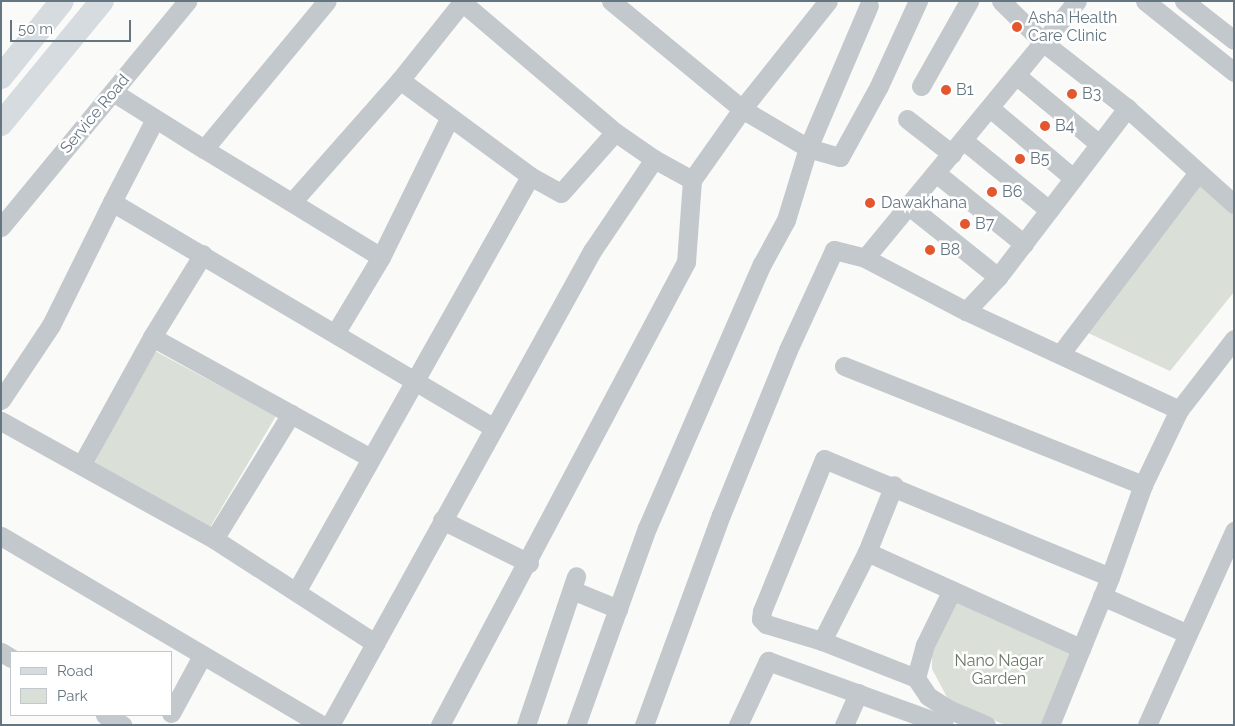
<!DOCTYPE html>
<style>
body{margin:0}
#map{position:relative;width:1235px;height:726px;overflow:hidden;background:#fafaf8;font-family:Raleway,sans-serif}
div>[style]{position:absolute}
.green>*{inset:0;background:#dadfd7}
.minor>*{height:19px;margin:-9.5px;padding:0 9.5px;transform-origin:9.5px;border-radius:9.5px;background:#c3c8cc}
.major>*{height:24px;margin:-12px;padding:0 12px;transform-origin:12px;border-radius:12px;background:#d6dbdf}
.dots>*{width:14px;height:14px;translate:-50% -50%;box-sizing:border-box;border:2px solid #fff;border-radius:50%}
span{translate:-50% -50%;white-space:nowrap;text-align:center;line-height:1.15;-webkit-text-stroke:5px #fff;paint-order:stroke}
.poi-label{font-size:16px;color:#657683}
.left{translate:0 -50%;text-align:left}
.street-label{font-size:16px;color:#657683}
.park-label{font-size:16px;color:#687a64}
.frame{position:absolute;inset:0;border:2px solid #657683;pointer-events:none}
.legend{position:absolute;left:10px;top:651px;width:162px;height:65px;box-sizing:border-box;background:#fff;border:1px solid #c1c8cd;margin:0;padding:6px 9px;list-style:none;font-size:15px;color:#657683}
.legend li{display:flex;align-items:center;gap:10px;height:25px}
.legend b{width:25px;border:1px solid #c1c8cd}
.scale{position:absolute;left:10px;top:20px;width:121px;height:22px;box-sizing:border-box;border:2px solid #657683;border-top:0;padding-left:6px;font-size:15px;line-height:18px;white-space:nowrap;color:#657683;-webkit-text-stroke:4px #fff;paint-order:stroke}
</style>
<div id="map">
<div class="green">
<i style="clip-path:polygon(1207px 175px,1234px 197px,1234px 292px,1170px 371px,1086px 332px)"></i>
<i style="clip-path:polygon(153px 350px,276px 416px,209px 529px,94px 464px)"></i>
<i style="clip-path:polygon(958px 598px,1075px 651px,1045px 725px,1005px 725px,949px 701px,932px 669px,932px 654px)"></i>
</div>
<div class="minor">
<i style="left:611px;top:1px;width:170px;rotate:39.5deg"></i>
<i style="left:742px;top:109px;width:77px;rotate:30.6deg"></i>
<i style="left:808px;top:148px;width:155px;rotate:-66.9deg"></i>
<i style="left:1001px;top:1px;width:60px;rotate:44.3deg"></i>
<i style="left:1044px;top:43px;width:105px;rotate:38.1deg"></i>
<i style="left:1145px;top:1px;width:114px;rotate:38.6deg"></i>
<i style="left:1184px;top:1px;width:63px;rotate:38deg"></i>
<i style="left:462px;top:2px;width:201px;rotate:40.4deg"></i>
<i style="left:615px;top:132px;width:47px;rotate:34.7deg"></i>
<i style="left:654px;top:159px;width:43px;rotate:28.9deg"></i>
<i style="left:1016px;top:75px;width:108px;rotate:39.7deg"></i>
<i style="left:400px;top:80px;width:162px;rotate:36.4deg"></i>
<i style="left:530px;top:176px;width:35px;rotate:29deg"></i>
<i style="left:561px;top:193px;width:81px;rotate:-48.5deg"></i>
<i style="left:921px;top:86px;width:98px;rotate:-60.5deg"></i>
<i style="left:113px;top:92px;width:107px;rotate:32.1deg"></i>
<i style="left:204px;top:149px;width:192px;rotate:-50.3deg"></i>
<i style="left:990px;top:108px;width:109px;rotate:40.1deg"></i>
<i style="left:155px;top:119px;width:93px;rotate:117.4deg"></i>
<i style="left:112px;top:202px;width:442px;rotate:30.6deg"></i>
<i style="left:907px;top:119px;width:57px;rotate:37.9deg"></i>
<i style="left:963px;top:140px;width:111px;rotate:39.1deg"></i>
<i style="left:204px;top:149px;width:207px;rotate:31.4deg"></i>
<i style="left:381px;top:257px;width:87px;rotate:121deg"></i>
<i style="left:936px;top:173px;width:113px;rotate:38.9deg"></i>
<i style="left:293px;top:201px;width:162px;rotate:-48.5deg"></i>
<i style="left:400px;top:80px;width:101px;rotate:-51.4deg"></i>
<i style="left:909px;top:206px;width:114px;rotate:38.6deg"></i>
<i style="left:1px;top:227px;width:293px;rotate:-50.5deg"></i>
<i style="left:381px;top:257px;width:156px;rotate:-63.8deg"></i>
<i style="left:865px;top:258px;width:333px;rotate:-50.5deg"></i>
<i style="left:966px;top:311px;width:235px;rotate:24.9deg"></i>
<i style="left:152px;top:337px;width:97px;rotate:-58.4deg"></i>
<i style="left:1061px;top:353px;width:225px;rotate:-52.8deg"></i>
<i style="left:844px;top:366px;width:322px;rotate:21.7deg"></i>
<i style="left:1px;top:400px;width:90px;rotate:-56.3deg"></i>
<i style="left:51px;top:325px;width:137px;rotate:-63.6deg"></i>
<i style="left:1px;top:421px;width:244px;rotate:29deg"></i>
<i style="left:214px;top:539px;width:192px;rotate:32.9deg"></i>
<i style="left:82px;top:464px;width:145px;rotate:-61.1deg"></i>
<i style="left:152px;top:337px;width:159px;rotate:29deg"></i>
<i style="left:442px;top:520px;width:97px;rotate:26.3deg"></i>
<i style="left:1px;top:536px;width:373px;rotate:30.5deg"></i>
<i style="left:214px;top:539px;width:147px;rotate:-58.4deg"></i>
<i style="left:291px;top:414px;width:89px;rotate:28.9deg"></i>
<i style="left:867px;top:552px;width:72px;rotate:-68.1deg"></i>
<i style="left:297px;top:590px;width:475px;rotate:-60.6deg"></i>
<i style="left:572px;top:590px;width:50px;rotate:22.4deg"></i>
<i style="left:1102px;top:596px;width:92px;rotate:23.8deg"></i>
<i style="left:822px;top:641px;width:59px;rotate:-163.1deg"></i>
<i style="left:766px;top:624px;width:7px;rotate:-135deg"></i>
<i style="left:761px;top:619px;width:8px;rotate:-83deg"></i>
<i style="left:762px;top:611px;width:164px;rotate:-67.8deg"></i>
<i style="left:824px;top:459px;width:309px;rotate:22.4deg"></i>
<i style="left:1px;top:652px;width:12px;rotate:31deg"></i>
<i style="left:916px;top:678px;width:101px;rotate:-158.5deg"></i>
<i style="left:822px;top:641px;width:100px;rotate:-63.2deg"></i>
<i style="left:867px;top:552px;width:235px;rotate:24.2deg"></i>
<i style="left:948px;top:709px;width:24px;rotate:-147deg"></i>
<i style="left:928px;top:696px;width:22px;rotate:-124deg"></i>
<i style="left:916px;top:678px;width:34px;rotate:-75deg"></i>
<i style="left:925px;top:645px;width:61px;rotate:-63.9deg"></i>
<i style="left:171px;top:713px;width:65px;rotate:-61.5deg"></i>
<i style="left:105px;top:715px;width:20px;rotate:30deg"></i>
<i style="left:944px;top:719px;width:11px;rotate:-68deg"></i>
<i style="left:948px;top:709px;width:41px;rotate:22.8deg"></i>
<i style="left:330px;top:725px;width:542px;rotate:-61.07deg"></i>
<i style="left:592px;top:251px;width:111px;rotate:-56deg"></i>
<i style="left:440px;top:725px;width:524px;rotate:-62.02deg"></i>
<i style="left:686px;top:262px;width:82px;rotate:-85.8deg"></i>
<i style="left:692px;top:180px;width:87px;rotate:-54.8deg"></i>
<i style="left:742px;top:109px;width:138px;rotate:-51.5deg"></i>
<i style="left:526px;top:725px;width:157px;rotate:-71.4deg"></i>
<i style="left:576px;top:725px;width:209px;rotate:-70.2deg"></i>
<i style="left:647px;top:528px;width:288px;rotate:-66.5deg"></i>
<i style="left:762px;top:264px;width:50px;rotate:-61.4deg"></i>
<i style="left:786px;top:220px;width:75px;rotate:-73deg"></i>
<i style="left:808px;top:148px;width:33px;rotate:16deg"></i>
<i style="left:840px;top:157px;width:81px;rotate:-61.2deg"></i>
<i style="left:879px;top:86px;width:94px;rotate:-65.4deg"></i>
<i style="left:644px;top:725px;width:224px;rotate:-69.9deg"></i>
<i style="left:721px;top:515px;width:178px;rotate:-67.9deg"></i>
<i style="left:788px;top:350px;width:110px;rotate:-65.3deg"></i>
<i style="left:834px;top:250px;width:32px;rotate:14deg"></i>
<i style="left:865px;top:258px;width:114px;rotate:27.7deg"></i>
<i style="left:966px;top:311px;width:47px;rotate:-46.7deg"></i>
<i style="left:998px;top:277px;width:213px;rotate:-52.6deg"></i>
<i style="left:1127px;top:108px;width:144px;rotate:41.9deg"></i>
<i style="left:738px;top:725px;width:71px;rotate:-64.9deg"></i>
<i style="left:768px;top:661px;width:185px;rotate:19.9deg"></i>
<i style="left:844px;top:725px;width:35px;rotate:-66deg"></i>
<i style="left:1050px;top:725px;width:160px;rotate:-67.9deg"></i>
<i style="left:1110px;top:577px;width:98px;rotate:-70.3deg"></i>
<i style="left:1143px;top:485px;width:83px;rotate:-64.4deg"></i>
<i style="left:1179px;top:410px;width:90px;rotate:-52.2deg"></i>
<i style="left:1147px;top:725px;width:213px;rotate:-65.8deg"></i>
</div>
<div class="major">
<i style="left:1px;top:77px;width:97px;rotate:-51.2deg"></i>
<i style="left:1px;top:124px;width:159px;rotate:-50.6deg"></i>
</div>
<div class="dots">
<i style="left:1017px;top:27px;background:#e4572e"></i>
<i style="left:946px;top:90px;background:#e4572e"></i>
<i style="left:1072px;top:94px;background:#e4572e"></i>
<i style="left:1045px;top:126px;background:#e4572e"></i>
<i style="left:1020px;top:159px;background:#e4572e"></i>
<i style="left:992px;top:192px;background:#e4572e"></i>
<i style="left:870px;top:203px;background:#e4572e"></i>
<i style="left:965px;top:224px;background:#e4572e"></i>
<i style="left:930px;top:250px;background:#e4572e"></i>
</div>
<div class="poi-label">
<span class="left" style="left:1028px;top:27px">Asha Health<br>Care Clinic</span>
<span class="left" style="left:956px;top:90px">B1</span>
<span class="left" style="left:1082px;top:94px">B3</span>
<span class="left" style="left:1055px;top:126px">B4</span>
<span class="left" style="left:1030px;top:159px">B5</span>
<span class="left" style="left:1002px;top:192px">B6</span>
<span class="left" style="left:881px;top:203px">Dawakhana</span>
<span class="left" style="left:975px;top:224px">B7</span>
<span class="left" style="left:940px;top:250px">B8</span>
</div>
<div class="street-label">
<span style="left:95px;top:114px;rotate:-50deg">Service Road</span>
</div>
<div class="park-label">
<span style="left:999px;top:670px">Nano Nagar<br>Garden</span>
</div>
<div class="frame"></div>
<ul class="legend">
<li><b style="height:6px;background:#d6dbdf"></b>Road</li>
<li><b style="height:14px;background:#dadfd7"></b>Park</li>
</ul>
<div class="scale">50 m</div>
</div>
